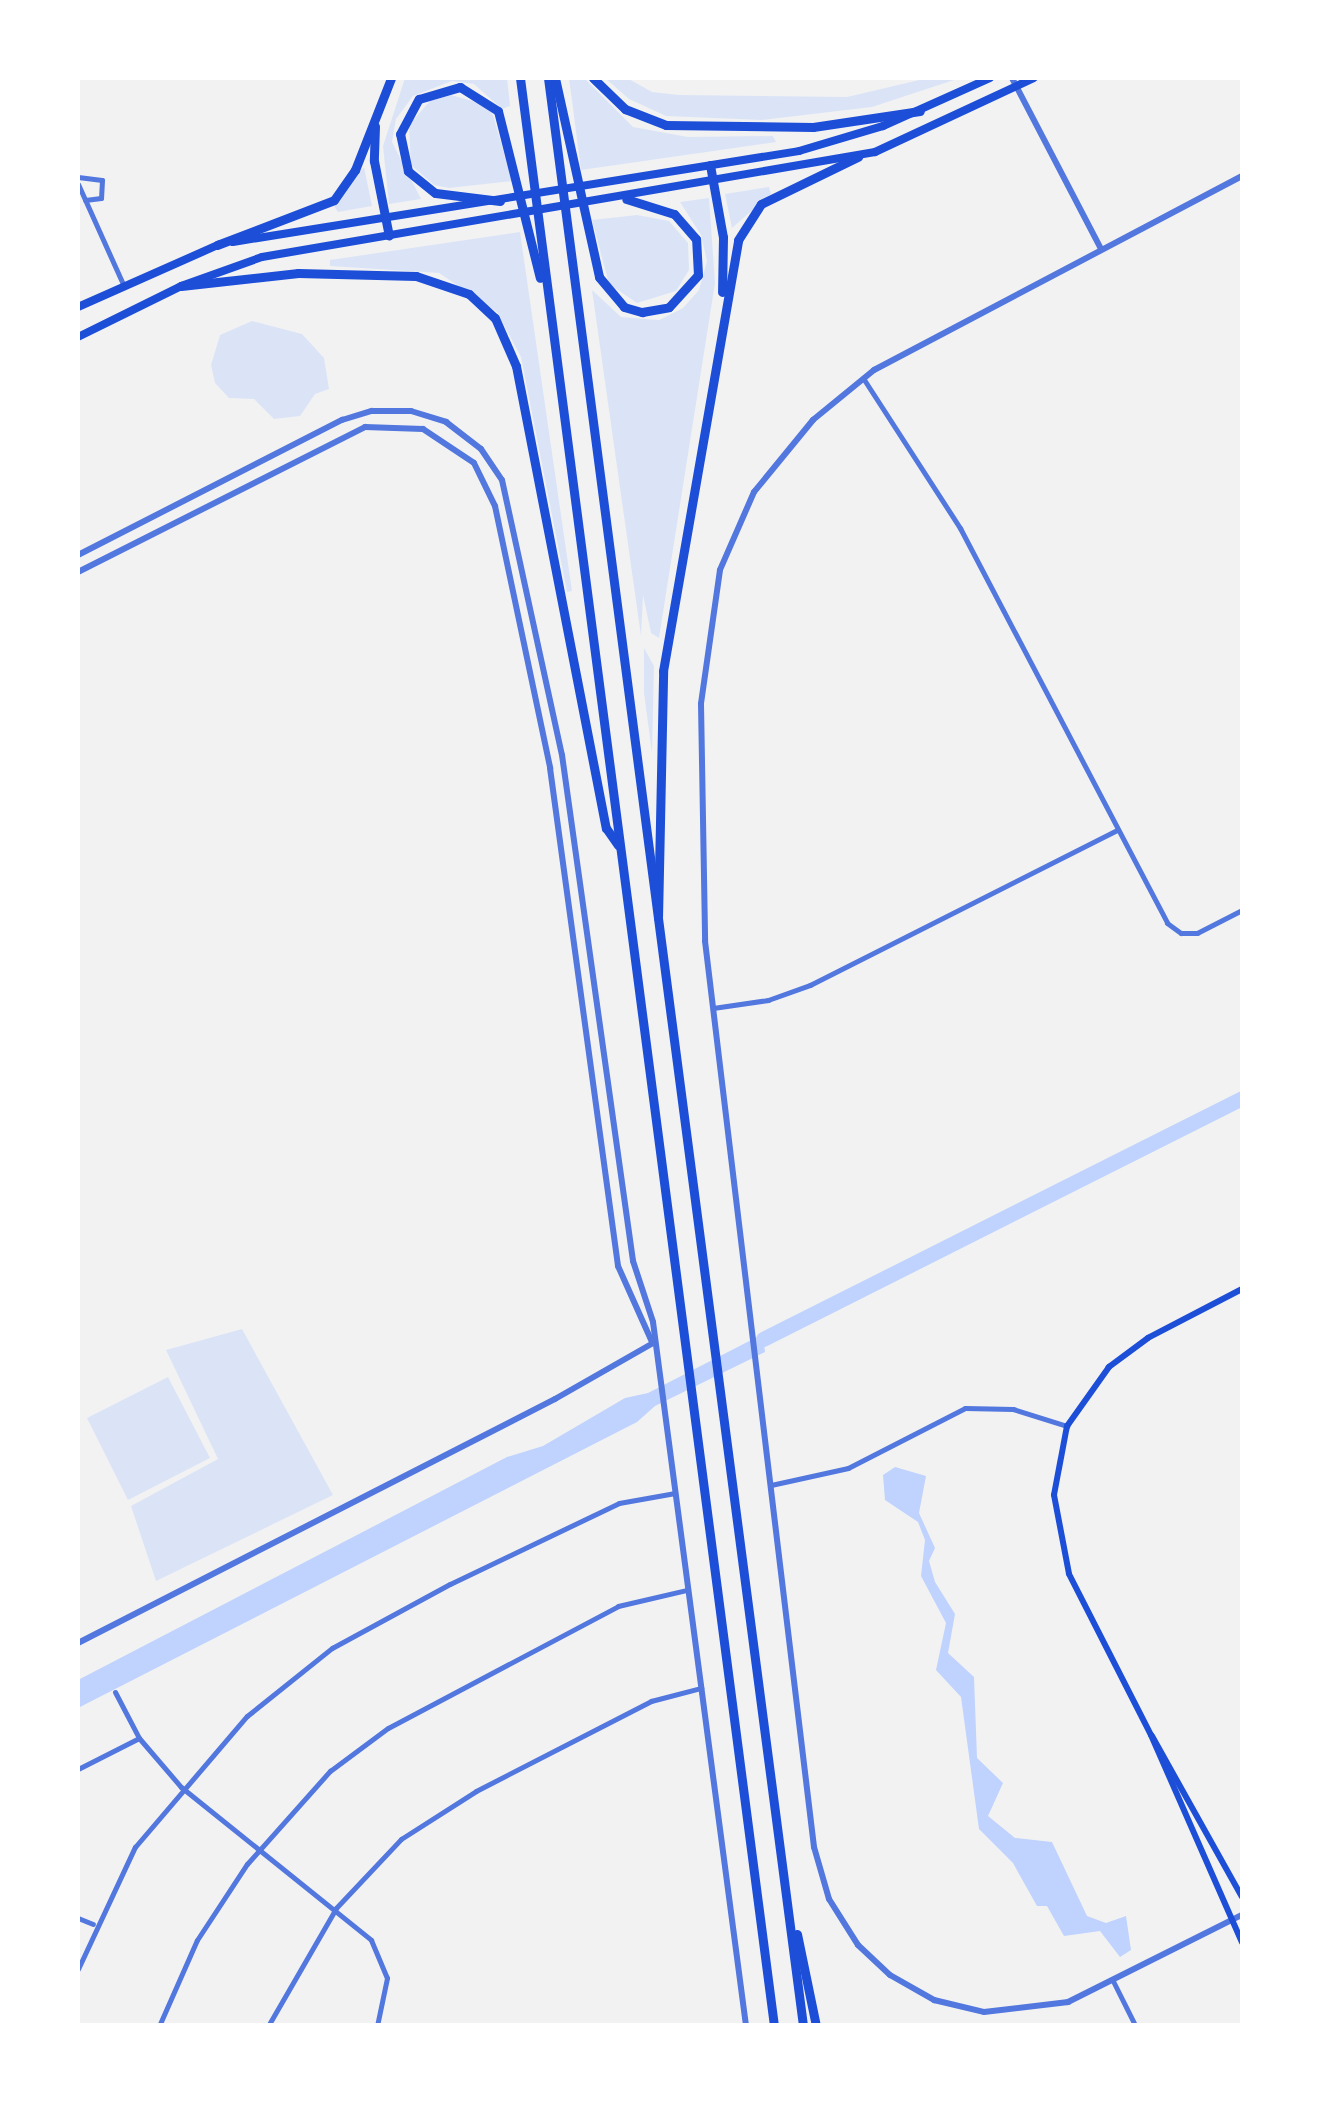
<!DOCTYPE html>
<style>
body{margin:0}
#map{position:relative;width:1320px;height:2103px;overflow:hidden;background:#f2f2f2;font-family:Overpass,sans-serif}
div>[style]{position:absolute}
.green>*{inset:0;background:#dbe4f7}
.water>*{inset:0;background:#bfd3fe}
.river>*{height:15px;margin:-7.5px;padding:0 7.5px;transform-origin:7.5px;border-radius:7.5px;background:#bfd3fe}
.minor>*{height:5px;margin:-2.5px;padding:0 2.5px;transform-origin:2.5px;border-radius:2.5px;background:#5277de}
.tertiary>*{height:6px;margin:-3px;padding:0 3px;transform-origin:3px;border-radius:3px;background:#5277de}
.secondary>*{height:6px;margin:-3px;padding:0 3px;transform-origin:3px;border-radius:3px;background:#1d4ed8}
.primary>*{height:8px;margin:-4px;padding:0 4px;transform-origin:4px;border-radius:4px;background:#1d4ed8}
.motorway>*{height:9px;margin:-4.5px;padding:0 4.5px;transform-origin:4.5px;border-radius:4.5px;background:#1d4ed8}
span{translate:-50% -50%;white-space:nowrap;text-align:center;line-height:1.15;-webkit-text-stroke:10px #fff;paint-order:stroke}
.frame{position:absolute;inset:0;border:80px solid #fff;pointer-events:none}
</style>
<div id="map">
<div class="green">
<i style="clip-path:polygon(405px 78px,507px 78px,510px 106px,502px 109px,474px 84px,452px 81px,413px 96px,396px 119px,392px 142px,421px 199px,389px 204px,383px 146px)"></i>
<i style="clip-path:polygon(569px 78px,584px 78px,633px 127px,688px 137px,773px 136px,776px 142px,581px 170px)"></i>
<i style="clip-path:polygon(605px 78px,627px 78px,652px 92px,679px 95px,847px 97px,928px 78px,960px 78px,872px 107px,761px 120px,666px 116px,629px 99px)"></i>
<i style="clip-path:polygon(451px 95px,483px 104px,493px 115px,512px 181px,449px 188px,434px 185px,411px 165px,409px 125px,430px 101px)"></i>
<i style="clip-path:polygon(364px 167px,372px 206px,338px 212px,334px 206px)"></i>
<i style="clip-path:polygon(769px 187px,771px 194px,732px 228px,725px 194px)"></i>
<i style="clip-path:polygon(709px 198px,715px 283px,659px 638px,651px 633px,643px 595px,641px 636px,592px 290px,621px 317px,659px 320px,683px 308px,699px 290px,707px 261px,701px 235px,680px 202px)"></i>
<i style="clip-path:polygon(637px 215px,669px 221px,688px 243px,689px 270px,676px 291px,637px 303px,609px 284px,592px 220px)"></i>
<i style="clip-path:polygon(520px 232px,572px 591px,567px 592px,521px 357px,497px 312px,439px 273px,330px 266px,330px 260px)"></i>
<i style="clip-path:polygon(252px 321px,302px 334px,324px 358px,329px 389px,315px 394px,300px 416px,274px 419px,254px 399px,229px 398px,215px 383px,211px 365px,220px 335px)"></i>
<i style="clip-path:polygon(644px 648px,654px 666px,652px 753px,644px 693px)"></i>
<i style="clip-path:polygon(242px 1329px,333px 1495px,156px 1581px,131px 1506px,218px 1459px,166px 1350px)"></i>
<i style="clip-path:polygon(168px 1377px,210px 1458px,128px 1500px,87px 1418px)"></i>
</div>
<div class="water">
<i style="clip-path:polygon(763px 1334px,765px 1352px,655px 1406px,637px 1422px,78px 1708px,78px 1680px,507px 1457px,543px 1446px,625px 1398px,648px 1393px)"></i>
<i style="clip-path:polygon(895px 1467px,926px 1476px,919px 1513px,935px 1548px,929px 1561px,935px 1582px,955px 1614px,948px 1653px,974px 1677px,977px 1758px,1003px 1783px,988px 1816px,1015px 1838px,1052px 1842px,1087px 1916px,1106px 1923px,1126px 1916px,1131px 1950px,1120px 1957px,1100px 1931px,1064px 1936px,1047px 1906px,1037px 1906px,1013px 1863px,979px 1829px,961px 1697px,936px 1670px,946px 1623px,921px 1576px,925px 1540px,918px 1522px,885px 1500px,883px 1475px)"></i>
</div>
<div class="river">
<i style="left:763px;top:1339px;width:536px;rotate:-26.71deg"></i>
</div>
<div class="minor">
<i style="left:78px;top:177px;width:24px;rotate:7deg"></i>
<i style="left:102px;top:180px;width:18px;rotate:93deg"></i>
<i style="left:101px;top:198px;width:16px;rotate:173deg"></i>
<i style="left:78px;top:184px;width:110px;rotate:65.8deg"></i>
<i style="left:863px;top:378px;width:179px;rotate:57.1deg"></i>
<i style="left:960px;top:528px;width:446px;rotate:62.3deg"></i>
<i style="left:1167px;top:923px;width:17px;rotate:36deg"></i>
<i style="left:1181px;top:933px;width:16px"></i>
<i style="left:1197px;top:933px;width:51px;rotate:-27.1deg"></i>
<i style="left:713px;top:1008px;width:56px;rotate:-8.3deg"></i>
<i style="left:768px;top:1000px;width:45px;rotate:-19.7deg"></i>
<i style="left:810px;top:985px;width:344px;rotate:-26.8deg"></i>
<i style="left:771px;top:1485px;width:79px;rotate:-12.4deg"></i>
<i style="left:848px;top:1468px;width:131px;rotate:-27.1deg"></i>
<i style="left:965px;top:1408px;width:48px;rotate:1.2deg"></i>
<i style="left:1013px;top:1409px;width:57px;rotate:17.5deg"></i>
<i style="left:115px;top:1692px;width:52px;rotate:62.4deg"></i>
<i style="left:139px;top:1738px;width:65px;rotate:49.4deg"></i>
<i style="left:181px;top:1787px;width:244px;rotate:38.8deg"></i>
<i style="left:371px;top:1940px;width:41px;rotate:67.2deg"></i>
<i style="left:387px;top:1978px;width:49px;rotate:101.8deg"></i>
<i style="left:78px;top:1769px;width:68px;rotate:-26.9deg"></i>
<i style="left:78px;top:1918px;width:16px;rotate:22deg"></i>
<i style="left:78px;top:1969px;width:135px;rotate:-65deg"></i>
<i style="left:135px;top:1847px;width:172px;rotate:-49.5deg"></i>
<i style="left:247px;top:1716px;width:109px;rotate:-38.7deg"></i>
<i style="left:332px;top:1648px;width:134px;rotate:-28.5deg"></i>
<i style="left:450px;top:1584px;width:187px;rotate:-25.6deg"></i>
<i style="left:619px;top:1503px;width:57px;rotate:-10.1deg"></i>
<i style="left:1113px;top:1981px;width:47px;rotate:63.4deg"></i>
<i style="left:159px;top:2026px;width:94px;rotate:-66.2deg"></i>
<i style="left:197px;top:1940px;width:91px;rotate:-56.7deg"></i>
<i style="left:247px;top:1864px;width:125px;rotate:-48.3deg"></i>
<i style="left:330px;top:1771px;width:72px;rotate:-36.6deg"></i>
<i style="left:388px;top:1728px;width:260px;rotate:-27.9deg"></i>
<i style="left:618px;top:1606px;width:71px;rotate:-13.1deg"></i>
<i style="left:268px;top:2026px;width:136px;rotate:-60deg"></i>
<i style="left:336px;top:1908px;width:95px;rotate:-46.7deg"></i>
<i style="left:401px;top:1839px;width:89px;rotate:-32.6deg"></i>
<i style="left:476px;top:1791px;width:197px;rotate:-27.2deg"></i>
<i style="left:651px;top:1701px;width:52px;rotate:-14.6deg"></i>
</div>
<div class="tertiary">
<i style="left:1012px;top:78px;width:193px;rotate:62.5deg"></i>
<i style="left:1242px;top:176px;width:416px;rotate:152.2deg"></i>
<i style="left:874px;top:370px;width:79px;rotate:140.7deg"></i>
<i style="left:813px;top:420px;width:93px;rotate:129.3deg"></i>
<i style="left:754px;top:492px;width:85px;rotate:113.6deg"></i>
<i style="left:720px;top:570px;width:135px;rotate:98.1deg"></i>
<i style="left:701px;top:704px;width:237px;rotate:89deg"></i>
<i style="left:705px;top:941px;width:913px;rotate:83.14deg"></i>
<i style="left:814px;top:1847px;width:54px;rotate:73.9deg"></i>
<i style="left:829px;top:1899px;width:54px;rotate:57.8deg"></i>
<i style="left:858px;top:1945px;width:44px;rotate:43.2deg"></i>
<i style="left:890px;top:1975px;width:51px;rotate:29.6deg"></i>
<i style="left:934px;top:2000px;width:51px;rotate:13.5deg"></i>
<i style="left:984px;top:2012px;width:85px;rotate:-6.8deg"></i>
<i style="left:1068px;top:2002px;width:195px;rotate:-26.6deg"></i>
<i style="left:78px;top:555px;width:297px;rotate:-27.1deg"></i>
<i style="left:342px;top:420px;width:31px;rotate:-17deg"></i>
<i style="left:372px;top:411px;width:39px"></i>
<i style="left:411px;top:411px;width:37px;rotate:17deg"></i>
<i style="left:446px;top:422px;width:44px;rotate:37.6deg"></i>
<i style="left:481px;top:449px;width:37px;rotate:56deg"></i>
<i style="left:502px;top:480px;width:281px;rotate:77.7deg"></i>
<i style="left:562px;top:755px;width:511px;rotate:82.01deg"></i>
<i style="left:633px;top:1261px;width:64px;rotate:71.8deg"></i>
<i style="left:653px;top:1322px;width:710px;rotate:82.47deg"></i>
<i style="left:78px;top:572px;width:322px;rotate:-26.8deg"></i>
<i style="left:365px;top:427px;width:58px;rotate:2deg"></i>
<i style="left:423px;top:429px;width:61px;rotate:33.7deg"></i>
<i style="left:474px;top:463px;width:48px;rotate:64deg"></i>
<i style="left:495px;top:506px;width:268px;rotate:78.1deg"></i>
<i style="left:550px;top:768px;width:503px;rotate:82.22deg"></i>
<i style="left:618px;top:1266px;width:83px;rotate:65.9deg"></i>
<i style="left:78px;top:1643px;width:536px;rotate:-27.09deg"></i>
<i style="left:555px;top:1399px;width:113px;rotate:-29.7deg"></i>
</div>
<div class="secondary">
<i style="left:1242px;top:1289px;width:106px;rotate:152.5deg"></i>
<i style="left:1148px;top:1338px;width:49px;rotate:143.4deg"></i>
<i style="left:1109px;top:1367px;width:72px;rotate:125.4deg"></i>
<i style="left:1067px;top:1426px;width:70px;rotate:100.7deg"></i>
<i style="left:1054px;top:1495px;width:80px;rotate:79.2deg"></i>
<i style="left:1069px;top:1574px;width:181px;rotate:63deg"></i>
<i style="left:1151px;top:1735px;width:226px;rotate:66.3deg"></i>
<i style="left:1152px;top:1736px;width:184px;rotate:60.8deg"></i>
</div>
<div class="primary">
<i style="left:233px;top:242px;width:573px;rotate:-9.13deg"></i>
<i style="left:799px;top:151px;width:88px;rotate:-16.6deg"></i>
<i style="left:883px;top:126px;width:117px;rotate:-24.2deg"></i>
<i style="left:78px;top:307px;width:155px;rotate:-23.9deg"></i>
<i style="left:78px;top:337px;width:115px;rotate:-26.3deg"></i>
<i style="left:181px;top:286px;width:86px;rotate:-19.7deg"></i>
<i style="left:262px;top:257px;width:622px;rotate:-9.72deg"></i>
<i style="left:875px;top:152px;width:175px;rotate:-25deg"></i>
</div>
<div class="motorway">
<i style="left:520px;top:78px;width:1964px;rotate:82.57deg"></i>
<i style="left:548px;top:78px;width:1965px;rotate:82.54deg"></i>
<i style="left:555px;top:78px;width:204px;rotate:77.5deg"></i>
<i style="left:599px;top:277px;width:39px;rotate:50deg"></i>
<i style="left:624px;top:307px;width:19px;rotate:16deg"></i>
<i style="left:642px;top:312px;width:27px;rotate:-10deg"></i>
<i style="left:669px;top:307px;width:43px;rotate:-47.8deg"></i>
<i style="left:698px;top:275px;width:36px;rotate:-93deg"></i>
<i style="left:696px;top:239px;width:33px;rotate:-131deg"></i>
<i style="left:674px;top:214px;width:50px;rotate:-162.6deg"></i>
<i style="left:593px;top:78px;width:45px;rotate:44.1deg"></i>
<i style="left:625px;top:109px;width:44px;rotate:21.3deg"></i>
<i style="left:666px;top:125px;width:147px;rotate:0.8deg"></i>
<i style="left:813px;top:127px;width:108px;rotate:-8.5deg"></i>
<i style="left:375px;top:126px;width:35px;rotate:92deg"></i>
<i style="left:374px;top:161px;width:76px;rotate:78.7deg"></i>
<i style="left:710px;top:165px;width:73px;rotate:79.8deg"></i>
<i style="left:723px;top:237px;width:55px;rotate:91deg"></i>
<i style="left:500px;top:201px;width:65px;rotate:-173deg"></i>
<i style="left:435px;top:193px;width:35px;rotate:-141deg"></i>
<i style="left:408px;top:171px;width:38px;rotate:-102deg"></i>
<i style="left:400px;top:134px;width:40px;rotate:-62deg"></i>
<i style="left:419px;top:99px;width:43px;rotate:-16.3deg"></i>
<i style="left:460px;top:87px;width:45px;rotate:32.3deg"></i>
<i style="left:498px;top:111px;width:172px;rotate:75.9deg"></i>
<i style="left:217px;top:245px;width:125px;rotate:-21deg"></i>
<i style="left:334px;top:200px;width:37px;rotate:-55deg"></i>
<i style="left:355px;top:170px;width:99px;rotate:-68.6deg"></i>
<i style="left:181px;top:286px;width:118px;rotate:-6.3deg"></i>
<i style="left:298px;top:273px;width:118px;rotate:1.5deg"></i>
<i style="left:416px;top:276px;width:56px;rotate:18.8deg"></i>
<i style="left:469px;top:294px;width:35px;rotate:43deg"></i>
<i style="left:495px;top:318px;width:52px;rotate:66.4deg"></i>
<i style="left:516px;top:366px;width:471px;rotate:79deg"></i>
<i style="left:606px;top:828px;width:21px;rotate:55deg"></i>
<i style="left:658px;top:918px;width:247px;rotate:-88.8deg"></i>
<i style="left:663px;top:671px;width:437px;rotate:-80.1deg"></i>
<i style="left:738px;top:240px;width:43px;rotate:-57.4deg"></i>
<i style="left:761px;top:204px;width:108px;rotate:-25.9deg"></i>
<i style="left:797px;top:1934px;width:94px;rotate:78.3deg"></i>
</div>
<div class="frame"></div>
</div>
